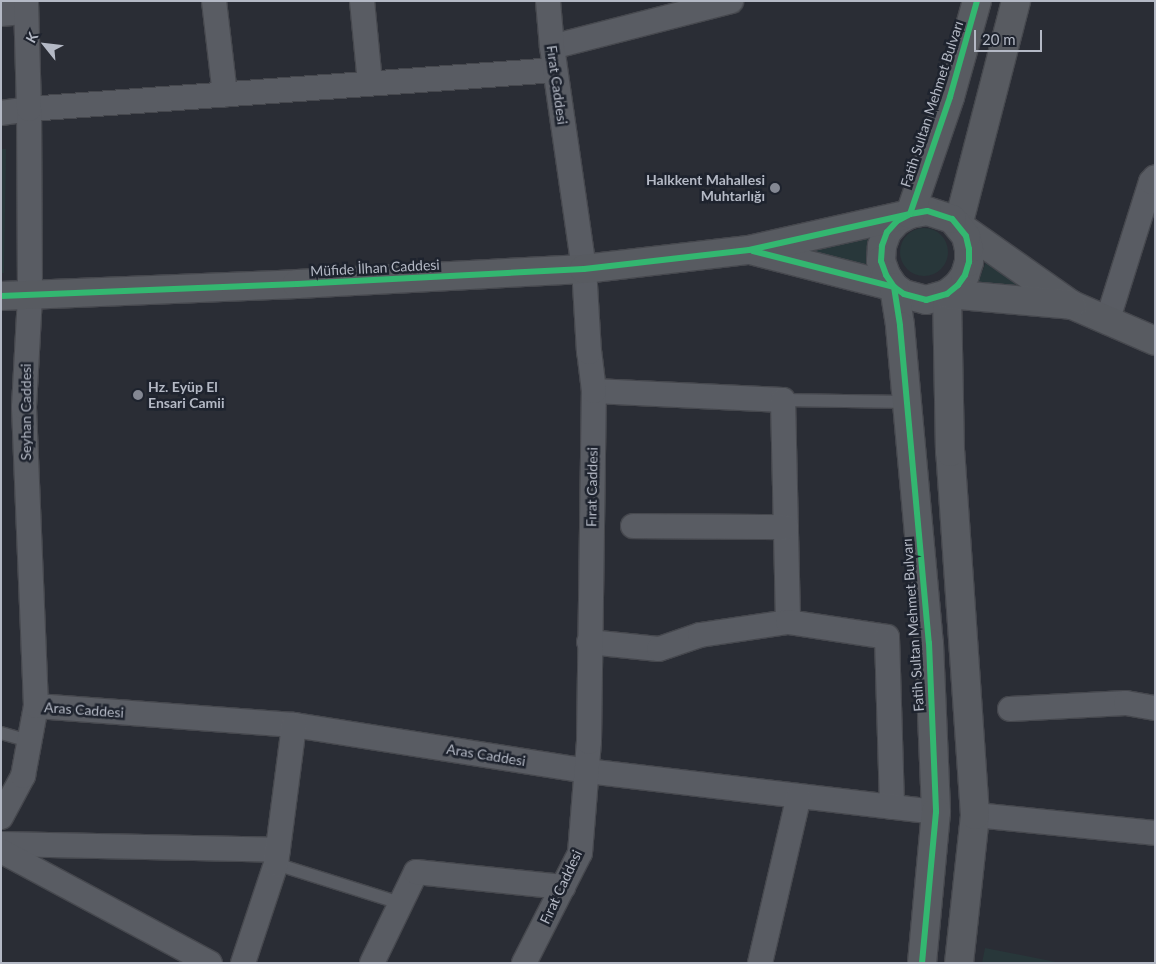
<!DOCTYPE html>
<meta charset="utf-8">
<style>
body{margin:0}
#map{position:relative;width:1156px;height:964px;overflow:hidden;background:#2a2d35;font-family:Lato,sans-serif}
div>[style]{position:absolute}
.green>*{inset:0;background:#28373a}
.round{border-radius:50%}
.roads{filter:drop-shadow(1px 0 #46484e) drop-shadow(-1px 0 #46484e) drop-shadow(0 1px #46484e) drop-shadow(0 -1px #46484e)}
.lane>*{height:12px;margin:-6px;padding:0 6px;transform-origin:6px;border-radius:6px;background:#595c63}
.street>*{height:24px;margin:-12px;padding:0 12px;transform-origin:12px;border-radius:12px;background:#595c63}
.secondary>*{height:28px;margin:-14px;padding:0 14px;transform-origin:14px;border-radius:14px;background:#585b61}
.cycleway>*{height:6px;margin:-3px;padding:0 3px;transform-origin:3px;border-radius:3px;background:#33b770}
.dots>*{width:14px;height:14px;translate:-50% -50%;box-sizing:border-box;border:2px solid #1e232e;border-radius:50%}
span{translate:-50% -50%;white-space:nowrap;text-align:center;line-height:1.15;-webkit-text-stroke:5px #1e232e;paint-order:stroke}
.street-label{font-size:14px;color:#b4b9c5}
.poi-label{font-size:14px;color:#b4b9c5;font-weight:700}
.right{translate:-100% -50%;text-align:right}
.left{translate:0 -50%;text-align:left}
.frame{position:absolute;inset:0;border:2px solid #b4b9c5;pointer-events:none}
.north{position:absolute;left:20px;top:20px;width:50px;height:50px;-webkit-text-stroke:4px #1e232e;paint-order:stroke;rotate:299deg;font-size:14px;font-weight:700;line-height:20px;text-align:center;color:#b4b9c5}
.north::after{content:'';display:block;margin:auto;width:18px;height:22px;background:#b4b9c5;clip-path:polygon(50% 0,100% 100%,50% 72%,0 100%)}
.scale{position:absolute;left:974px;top:30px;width:68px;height:22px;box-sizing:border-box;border:2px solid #b4b9c5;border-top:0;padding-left:6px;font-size:15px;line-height:18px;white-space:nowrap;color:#b4b9c5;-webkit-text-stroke:4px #1e232e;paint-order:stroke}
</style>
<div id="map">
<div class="green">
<i style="clip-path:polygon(1px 149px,6px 149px,4px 273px,1px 273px)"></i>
<i class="round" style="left:900px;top:228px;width:48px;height:48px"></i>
<i style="clip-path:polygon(873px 237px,874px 266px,783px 249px)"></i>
<i style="clip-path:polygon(987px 259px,1050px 296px,976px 288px)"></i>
<i style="clip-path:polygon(985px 948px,1061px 963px,982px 963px)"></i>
</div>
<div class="roads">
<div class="lane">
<i style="left:783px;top:400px;width:124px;rotate:0.9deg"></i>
<i style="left:1px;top:733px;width:29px;rotate:16deg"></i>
<i style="left:276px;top:864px;width:130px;rotate:17.5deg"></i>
</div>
<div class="street">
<i style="left:214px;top:1px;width:94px;rotate:83.3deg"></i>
<i style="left:362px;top:1px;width:82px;rotate:84.4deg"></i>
<i style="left:1px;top:14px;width:25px;rotate:-5deg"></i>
<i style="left:552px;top:47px;width:185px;rotate:-14.4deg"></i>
<i style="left:1px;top:113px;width:28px;rotate:-8deg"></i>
<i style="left:29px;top:109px;width:527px;rotate:-4.24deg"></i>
<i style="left:1107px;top:322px;width:147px;rotate:-72.6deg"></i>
<i style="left:1151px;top:182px;width:6px;rotate:-51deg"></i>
<i style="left:594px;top:391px;width:189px;rotate:2.7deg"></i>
<i style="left:783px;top:400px;width:222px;rotate:88.7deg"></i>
<i style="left:633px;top:526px;width:153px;rotate:0.4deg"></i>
<i style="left:589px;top:642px;width:70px;rotate:5.7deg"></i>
<i style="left:659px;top:649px;width:43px;rotate:-18.9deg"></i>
<i style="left:700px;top:635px;width:89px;rotate:-8.4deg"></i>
<i style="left:788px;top:622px;width:100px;rotate:8.6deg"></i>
<i style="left:887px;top:637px;width:170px;rotate:88.3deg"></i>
<i style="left:36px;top:706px;width:259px;rotate:4.2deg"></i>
<i style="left:294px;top:725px;width:297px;rotate:8.9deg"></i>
<i style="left:587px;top:771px;width:351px;rotate:6.7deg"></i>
<i style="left:1010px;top:709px;width:116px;rotate:-3deg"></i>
<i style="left:1126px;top:703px;width:29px;rotate:10deg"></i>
<i style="left:975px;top:815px;width:181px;rotate:5.7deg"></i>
<i style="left:1px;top:817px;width:47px;rotate:-61.8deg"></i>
<i style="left:23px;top:776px;width:71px;rotate:-79.5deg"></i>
<i style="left:36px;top:706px;width:299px;rotate:-92.3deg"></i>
<i style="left:24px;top:407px;width:112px;rotate:-86.9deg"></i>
<i style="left:30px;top:295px;width:186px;rotate:-90.3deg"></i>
<i style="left:29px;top:109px;width:108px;rotate:-91.6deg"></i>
<i style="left:1px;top:844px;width:277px;rotate:1.2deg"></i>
<i style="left:1px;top:851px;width:237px;rotate:28.2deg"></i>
<i style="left:243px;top:963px;width:104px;rotate:-71.6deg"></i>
<i style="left:276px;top:864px;width:140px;rotate:-82.6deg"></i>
<i style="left:372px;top:963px;width:101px;rotate:-64.2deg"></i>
<i style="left:416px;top:872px;width:148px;rotate:5.8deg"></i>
<i style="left:524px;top:963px;width:123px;rotate:-63deg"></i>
<i style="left:580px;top:853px;width:111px;rotate:-85.4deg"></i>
<i style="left:589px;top:742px;width:351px;rotate:-89.2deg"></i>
<i style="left:594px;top:391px;width:39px;rotate:-97deg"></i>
<i style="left:589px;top:352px;width:83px;rotate:-93.4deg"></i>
<i style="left:584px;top:269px;width:224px;rotate:-98.2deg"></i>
<i style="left:552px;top:47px;width:46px;rotate:-95deg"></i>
<i style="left:760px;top:963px;width:171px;rotate:-76.9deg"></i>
</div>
<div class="secondary">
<i style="left:1016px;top:1px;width:231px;rotate:104.5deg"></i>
<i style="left:958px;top:225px;width:139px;rotate:35.1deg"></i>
<i style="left:1072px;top:305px;width:90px;rotate:23.4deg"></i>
<i style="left:754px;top:251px;width:145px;rotate:14.4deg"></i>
<i style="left:894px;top:287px;width:12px;rotate:35deg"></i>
<i style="left:904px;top:294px;width:23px;rotate:15deg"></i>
<i style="left:926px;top:300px;width:22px;rotate:-16deg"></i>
<i style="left:947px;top:294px;width:14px;rotate:-39deg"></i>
<i style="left:958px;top:285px;width:12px;rotate:-55deg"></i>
<i style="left:965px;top:275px;width:14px;rotate:-73deg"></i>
<i style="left:969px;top:262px;width:13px;rotate:-90deg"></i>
<i style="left:969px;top:249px;width:13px;rotate:-103deg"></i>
<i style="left:966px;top:236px;width:22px;rotate:-129deg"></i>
<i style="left:952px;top:219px;width:26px;rotate:-162deg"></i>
<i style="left:927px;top:211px;width:17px;rotate:170deg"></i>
<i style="left:910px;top:214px;width:15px;rotate:152deg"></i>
<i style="left:897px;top:221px;width:15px;rotate:132deg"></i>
<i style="left:887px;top:232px;width:15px;rotate:110deg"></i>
<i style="left:882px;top:246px;width:15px;rotate:94deg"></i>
<i style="left:881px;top:261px;width:15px;rotate:70deg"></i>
<i style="left:886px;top:275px;width:14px;rotate:56deg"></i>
<i style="left:894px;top:287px;width:39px;rotate:81deg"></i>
<i style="left:900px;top:326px;width:318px;rotate:84.8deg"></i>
<i style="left:929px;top:643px;width:169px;rotate:87.6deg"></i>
<i style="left:936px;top:812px;width:152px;rotate:95.3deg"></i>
<i style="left:1px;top:296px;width:296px;rotate:-2.3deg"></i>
<i style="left:297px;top:284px;width:287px;rotate:-3deg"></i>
<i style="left:584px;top:269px;width:166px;rotate:-6.6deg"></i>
<i style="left:749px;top:250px;width:165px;rotate:-12.6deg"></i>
<i style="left:910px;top:214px;width:124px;rotate:-71.1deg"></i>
<i style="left:950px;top:97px;width:100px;rotate:-74.3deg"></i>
<i style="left:959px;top:963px;width:149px;rotate:-83.8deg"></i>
<i style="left:975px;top:815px;width:364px;rotate:-93.9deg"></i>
<i style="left:950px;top:452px;width:158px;rotate:-91.1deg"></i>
<i style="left:947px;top:294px;width:125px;rotate:5deg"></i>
</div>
</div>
<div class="cycleway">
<i style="left:753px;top:251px;width:146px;rotate:14.3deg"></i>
<i style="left:894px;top:287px;width:12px;rotate:35deg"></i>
<i style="left:904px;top:294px;width:23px;rotate:15deg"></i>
<i style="left:926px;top:300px;width:22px;rotate:-16deg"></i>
<i style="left:947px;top:294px;width:14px;rotate:-39deg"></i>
<i style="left:958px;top:285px;width:12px;rotate:-55deg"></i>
<i style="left:965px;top:275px;width:14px;rotate:-73deg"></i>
<i style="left:969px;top:262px;width:13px;rotate:-90deg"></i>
<i style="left:969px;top:249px;width:13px;rotate:-103deg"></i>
<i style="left:966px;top:236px;width:22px;rotate:-129deg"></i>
<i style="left:952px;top:219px;width:26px;rotate:-162deg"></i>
<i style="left:927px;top:211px;width:17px;rotate:170deg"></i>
<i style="left:910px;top:214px;width:15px;rotate:152deg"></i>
<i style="left:897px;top:221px;width:15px;rotate:132deg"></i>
<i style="left:887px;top:232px;width:15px;rotate:110deg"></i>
<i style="left:882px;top:246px;width:15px;rotate:94deg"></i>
<i style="left:881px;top:261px;width:15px;rotate:70deg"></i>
<i style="left:886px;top:275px;width:14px;rotate:56deg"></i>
<i style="left:894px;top:287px;width:39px;rotate:81deg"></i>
<i style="left:900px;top:326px;width:318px;rotate:84.8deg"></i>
<i style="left:929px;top:643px;width:169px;rotate:87.6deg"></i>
<i style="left:936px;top:812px;width:152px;rotate:95.3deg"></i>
<i style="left:1px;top:296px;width:296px;rotate:-2.3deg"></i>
<i style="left:297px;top:284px;width:287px;rotate:-3deg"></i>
<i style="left:584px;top:269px;width:166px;rotate:-6.6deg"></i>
<i style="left:749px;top:250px;width:165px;rotate:-12.6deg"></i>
<i style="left:910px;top:214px;width:124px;rotate:-71.1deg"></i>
<i style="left:950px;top:97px;width:100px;rotate:-74.3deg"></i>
</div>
<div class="dots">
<i style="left:775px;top:188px;background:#848893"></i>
<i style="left:138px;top:395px;background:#848893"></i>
</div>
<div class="street-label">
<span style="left:557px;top:85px;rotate:82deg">Fırat Caddesi</span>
<span style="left:932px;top:104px;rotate:-72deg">Fatih Sultan Mehmet Bulvarı</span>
<span style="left:375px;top:268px;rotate:-3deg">Müfide İlhan Caddesi</span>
<span style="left:26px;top:412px;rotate:-90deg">Seyhan Caddesi</span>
<span style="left:592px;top:487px;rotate:-89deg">Fırat Caddesi</span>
<span style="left:913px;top:625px;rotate:-94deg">Fatih Sultan Mehmet Bulvarı</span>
<span style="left:84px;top:710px;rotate:4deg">Aras Caddesi</span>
<span style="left:486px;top:755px;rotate:9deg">Aras Caddesi</span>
<span style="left:561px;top:887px;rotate:-65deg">Fırat Caddesi</span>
</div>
<div class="poi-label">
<span class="right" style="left:765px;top:188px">Halkkent Mahallesi<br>Muhtarlığı</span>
<span class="left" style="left:148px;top:395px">Hz. Eyüp El<br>Ensari Camii</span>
</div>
<div class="frame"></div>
<div class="north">K</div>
<div class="scale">20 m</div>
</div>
